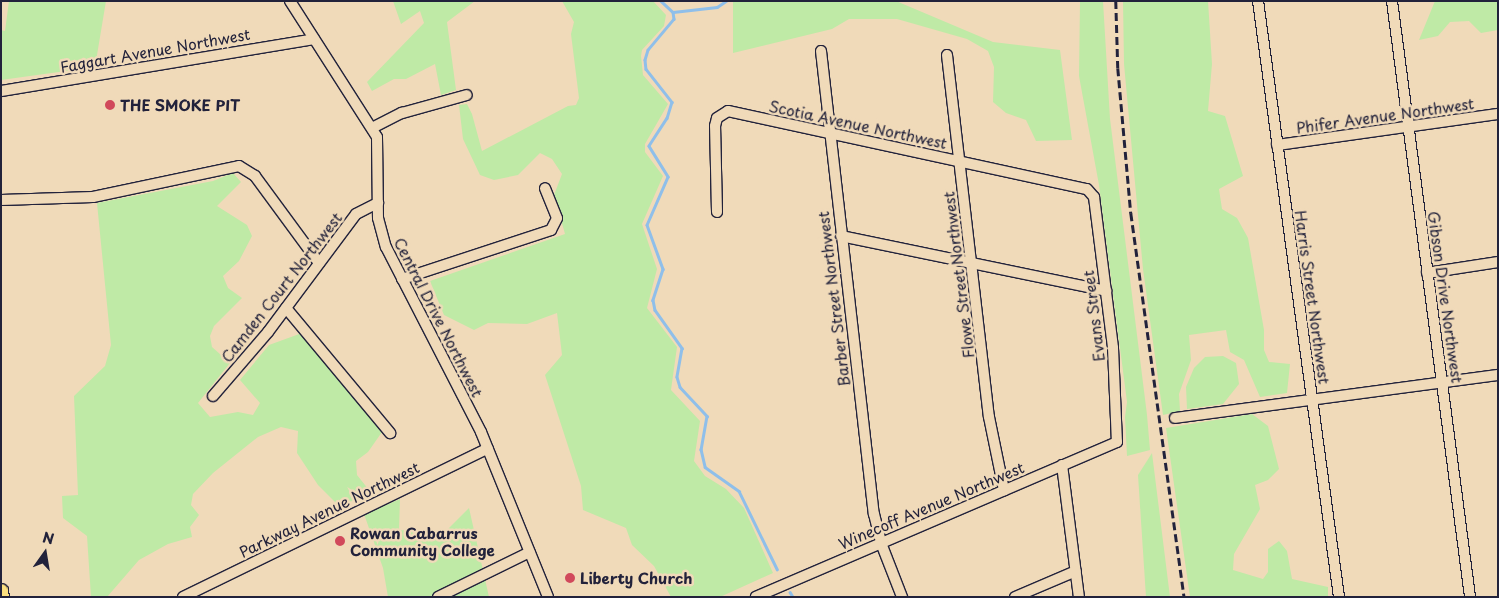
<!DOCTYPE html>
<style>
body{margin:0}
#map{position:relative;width:1499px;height:598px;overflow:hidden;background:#f0dab9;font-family:"Playpen Sans",sans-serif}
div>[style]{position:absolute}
.green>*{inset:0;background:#bfeaa6}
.stream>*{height:2.5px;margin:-1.25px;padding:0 1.25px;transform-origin:1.25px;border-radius:1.25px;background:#8fbfea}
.roads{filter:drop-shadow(1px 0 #22223b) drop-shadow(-1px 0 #22223b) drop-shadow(0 1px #22223b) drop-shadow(0 -1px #22223b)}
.minor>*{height:10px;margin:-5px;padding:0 5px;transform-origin:5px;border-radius:5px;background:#f0dab9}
.highway>*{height:14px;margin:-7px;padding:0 7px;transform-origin:7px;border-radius:7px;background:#fce080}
.rail>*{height:2.5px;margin-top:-1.25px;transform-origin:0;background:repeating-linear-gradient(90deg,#22223b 0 8px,transparent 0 12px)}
.dots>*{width:14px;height:14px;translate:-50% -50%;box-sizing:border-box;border:2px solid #f0dab9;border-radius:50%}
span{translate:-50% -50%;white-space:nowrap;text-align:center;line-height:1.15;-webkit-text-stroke:5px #f0dab9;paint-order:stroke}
.street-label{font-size:15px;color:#22223b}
.poi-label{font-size:15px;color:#22223b;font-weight:700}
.left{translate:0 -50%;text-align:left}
.frame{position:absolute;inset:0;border:2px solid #22223b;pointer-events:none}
.north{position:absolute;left:20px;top:528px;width:50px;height:50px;-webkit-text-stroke:4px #f0dab9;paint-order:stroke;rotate:13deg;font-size:14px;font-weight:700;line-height:20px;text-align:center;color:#22223b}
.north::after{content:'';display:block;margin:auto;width:18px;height:22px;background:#22223b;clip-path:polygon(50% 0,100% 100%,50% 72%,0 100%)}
</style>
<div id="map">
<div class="green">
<i style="clip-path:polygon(9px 1px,106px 1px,95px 67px,1px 80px,1px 30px,5px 31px)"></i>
<i style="clip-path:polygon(393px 1px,475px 1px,447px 22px,456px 90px,441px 95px,435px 64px,406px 79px,394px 79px,372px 91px,367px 82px,424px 23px,420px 11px,401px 24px)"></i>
<i style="clip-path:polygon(562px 1px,653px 1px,666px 15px,664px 26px,642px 50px,641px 56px,643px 75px,668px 104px,645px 144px,645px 152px,663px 176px,642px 224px,657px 269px,647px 308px,677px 347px,671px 390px,700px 421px,694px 461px,705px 476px,726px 489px,744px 508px,773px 573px,720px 597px,671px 597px,654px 566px,632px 545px,626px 528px,583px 510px,581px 486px,545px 375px,562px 355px,557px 313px,527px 324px,488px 323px,474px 330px,444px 315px,430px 281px,565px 234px,554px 195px,562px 174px,552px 159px,540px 153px,518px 175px,494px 180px,480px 175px,463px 139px,459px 105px,467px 104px,472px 114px,482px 151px,568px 106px,576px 105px,579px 98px,571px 34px,574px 22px)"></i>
<i style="clip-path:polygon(733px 1px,896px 1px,993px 42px,1060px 50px,1072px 140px,1036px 141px,1026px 120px,1006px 113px,993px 102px,994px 67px,988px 51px,967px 39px,897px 19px,849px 19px,832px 29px,733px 53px)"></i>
<i style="clip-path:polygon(1080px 1px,1103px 1px,1110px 119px,1147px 415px,1150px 450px,1127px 456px,1125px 417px,1127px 402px,1099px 185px,1079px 76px)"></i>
<i style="clip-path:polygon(1123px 1px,1208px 1px,1212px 64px,1208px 111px,1225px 116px,1243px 176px,1219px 189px,1222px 209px,1237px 218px,1248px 238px,1264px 330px,1264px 350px,1269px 362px,1290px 364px,1287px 393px,1260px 397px,1244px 360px,1230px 352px,1226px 330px,1189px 335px,1191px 360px,1179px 394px,1180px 411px,1163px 415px,1143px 269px,1124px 64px)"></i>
<i style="clip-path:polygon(1435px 1px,1498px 1px,1498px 30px,1481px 33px,1469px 21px,1450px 22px,1438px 36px,1419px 40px)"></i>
<i style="clip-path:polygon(233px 173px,241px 182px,217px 206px,247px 225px,252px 236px,239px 261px,223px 276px,228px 288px,242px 298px,214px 326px,210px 336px,212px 347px,230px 363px,198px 403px,210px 417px,238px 412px,253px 415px,260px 403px,240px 380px,269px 345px,302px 333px,382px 432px,368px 452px,356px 461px,357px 475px,369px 490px,341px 508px,318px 485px,297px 453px,298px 431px,281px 427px,258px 437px,213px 473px,193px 494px,191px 505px,199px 515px,190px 527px,192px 537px,168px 544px,139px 560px,107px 597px,91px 597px,87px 536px,63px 518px,62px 496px,78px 495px,74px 396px,105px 366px,111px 345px,97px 203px,213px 181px)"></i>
<i style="clip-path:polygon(1223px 356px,1236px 363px,1239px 384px,1223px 404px,1187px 409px,1186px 387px,1194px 368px,1205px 357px)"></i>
<i style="clip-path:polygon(1252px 414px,1268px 426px,1279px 469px,1268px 480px,1255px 485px,1260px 509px,1234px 554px,1233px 570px,1263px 579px,1268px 572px,1268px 549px,1279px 541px,1287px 551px,1292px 579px,1328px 587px,1328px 597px,1190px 597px,1166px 428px)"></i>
<i style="clip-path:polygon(1152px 453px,1170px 597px,1146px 597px,1138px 475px)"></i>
<i style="clip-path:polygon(400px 499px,399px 530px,444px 533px,469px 508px,489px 597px,388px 597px,383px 568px,364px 514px)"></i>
</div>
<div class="stream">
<i style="left:661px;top:1px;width:16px;rotate:43deg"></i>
<i style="left:673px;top:12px;width:7px;rotate:82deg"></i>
<i style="left:674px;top:19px;width:40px;rotate:130deg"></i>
<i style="left:648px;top:50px;width:10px;rotate:107deg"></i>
<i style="left:645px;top:60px;width:9px;rotate:84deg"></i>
<i style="left:646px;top:69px;width:42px;rotate:51.8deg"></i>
<i style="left:672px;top:102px;width:17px;rotate:107deg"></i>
<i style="left:667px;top:118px;width:33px;rotate:123deg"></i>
<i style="left:649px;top:146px;width:36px;rotate:58deg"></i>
<i style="left:668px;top:177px;width:52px;rotate:113.6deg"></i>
<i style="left:647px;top:225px;width:47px;rotate:70deg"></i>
<i style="left:663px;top:269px;width:33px;rotate:108deg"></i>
<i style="left:653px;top:300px;width:10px;rotate:79deg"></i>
<i style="left:655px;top:310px;width:47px;rotate:54.6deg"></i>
<i style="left:682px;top:348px;width:29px;rotate:100deg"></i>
<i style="left:677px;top:377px;width:10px;rotate:73deg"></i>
<i style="left:680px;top:387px;width:40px;rotate:47deg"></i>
<i style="left:707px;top:416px;width:34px;rotate:100deg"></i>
<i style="left:701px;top:449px;width:18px;rotate:77deg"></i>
<i style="left:705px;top:467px;width:42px;rotate:35.2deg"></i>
<i style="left:739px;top:491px;width:87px;rotate:64deg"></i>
<i style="left:673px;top:12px;width:44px;rotate:-6.5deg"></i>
<i style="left:717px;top:7px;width:11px;rotate:-34deg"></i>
<i style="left:790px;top:592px;width:6px;rotate:59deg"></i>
</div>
<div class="roads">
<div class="minor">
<i style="left:290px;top:1px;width:161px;rotate:57.4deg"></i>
<i style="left:377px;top:137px;width:81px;rotate:89.3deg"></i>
<i style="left:378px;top:218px;width:30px;rotate:75deg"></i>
<i style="left:386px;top:247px;width:208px;rotate:62.8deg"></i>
<i style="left:481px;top:432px;width:178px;rotate:67.9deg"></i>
<i style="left:1258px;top:1px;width:601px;rotate:82.26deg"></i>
<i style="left:1392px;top:1px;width:601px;rotate:82.54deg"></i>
<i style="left:821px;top:51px;width:466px;rotate:83.5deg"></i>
<i style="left:874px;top:514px;width:30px;rotate:76deg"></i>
<i style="left:881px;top:543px;width:58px;rotate:68.7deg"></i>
<i style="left:947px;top:55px;width:364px;rotate:83.4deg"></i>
<i style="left:989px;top:417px;width:75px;rotate:78.4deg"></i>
<i style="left:1px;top:91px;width:317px;rotate:-9.4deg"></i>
<i style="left:372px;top:128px;width:34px;rotate:-27deg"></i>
<i style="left:402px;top:113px;width:67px;rotate:-15.5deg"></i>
<i style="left:1277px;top:145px;width:223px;rotate:-8deg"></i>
<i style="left:1px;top:200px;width:92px;rotate:-1.9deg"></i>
<i style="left:93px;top:197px;width:149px;rotate:-12deg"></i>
<i style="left:239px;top:166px;width:19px;rotate:32deg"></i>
<i style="left:255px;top:176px;width:108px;rotate:53.7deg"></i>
<i style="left:717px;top:212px;width:86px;rotate:-91.3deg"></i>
<i style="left:715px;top:126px;width:8px;rotate:-76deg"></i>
<i style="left:717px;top:118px;width:13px;rotate:-32deg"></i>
<i style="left:728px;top:111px;width:367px;rotate:12.3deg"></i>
<i style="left:1087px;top:189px;width:11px;rotate:49deg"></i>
<i style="left:1094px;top:197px;width:152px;rotate:82.8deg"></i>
<i style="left:1113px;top:348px;width:94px;rotate:87.6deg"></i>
<i style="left:1117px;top:442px;width:393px;rotate:156.8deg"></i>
<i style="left:841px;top:236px;width:271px;rotate:11.7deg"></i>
<i style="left:1427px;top:273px;width:72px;rotate:-8.8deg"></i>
<i style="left:402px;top:279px;width:157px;rotate:-18.2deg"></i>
<i style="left:551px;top:230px;width:13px;rotate:-63deg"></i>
<i style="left:557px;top:218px;width:32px;rotate:-112deg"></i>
<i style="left:286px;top:308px;width:163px;rotate:50.2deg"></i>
<i style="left:213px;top:396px;width:84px;rotate:-49.3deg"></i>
<i style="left:268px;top:332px;width:147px;rotate:-53.3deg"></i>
<i style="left:356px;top:214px;width:25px;rotate:-27deg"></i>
<i style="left:1175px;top:418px;width:326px;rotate:-7.6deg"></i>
<i style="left:1062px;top:465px;width:133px;rotate:82.7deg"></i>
<i style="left:183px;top:597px;width:339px;rotate:-26deg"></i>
<i style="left:438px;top:597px;width:102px;rotate:-26.1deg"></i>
<i style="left:1015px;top:597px;width:66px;rotate:-23.1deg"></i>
</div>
<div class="highway">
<i style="left:1px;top:591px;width:6px;rotate:81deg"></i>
</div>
</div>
<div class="rail">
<i style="left:1116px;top:1px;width:67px;rotate:88.3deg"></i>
<i style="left:1118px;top:68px;width:146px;rotate:84.9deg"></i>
<i style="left:1131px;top:213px;width:388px;rotate:82.1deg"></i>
</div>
<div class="dots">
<i style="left:110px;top:105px;background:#d1495b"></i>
<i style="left:340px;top:541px;background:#d1495b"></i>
<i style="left:570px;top:578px;background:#d1495b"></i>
</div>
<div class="street-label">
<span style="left:155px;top:50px;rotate:-10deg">Faggart Avenue Northwest</span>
<span style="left:1385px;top:115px;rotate:-8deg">Phifer Avenue Northwest</span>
<span style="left:858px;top:124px;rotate:12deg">Scotia Avenue Northwest</span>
<span style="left:958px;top:275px;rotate:-97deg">Flowe Street Northwest</span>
<span style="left:281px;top:287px;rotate:-52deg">Camden Court Northwest</span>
<span style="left:1313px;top:297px;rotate:82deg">Harris Street Northwest</span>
<span style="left:1446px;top:297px;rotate:82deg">Gibson Drive Northwest</span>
<span style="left:833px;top:299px;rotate:-97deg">Barber Street Northwest</span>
<span style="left:1093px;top:316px;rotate:-97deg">Evans Street</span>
<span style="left:439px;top:317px;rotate:63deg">Central Drive Northwest</span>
<span style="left:931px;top:505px;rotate:-23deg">Winecoff Avenue Northwest</span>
<span style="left:329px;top:509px;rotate:-26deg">Parkway Avenue Northwest</span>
</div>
<div class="poi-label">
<span class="left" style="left:120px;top:105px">THE SMOKE PIT</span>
<span class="left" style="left:350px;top:541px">Rowan Cabarrus<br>Community College</span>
<span class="left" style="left:580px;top:578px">Liberty Church</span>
</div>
<div class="frame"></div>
<div class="north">N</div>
</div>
